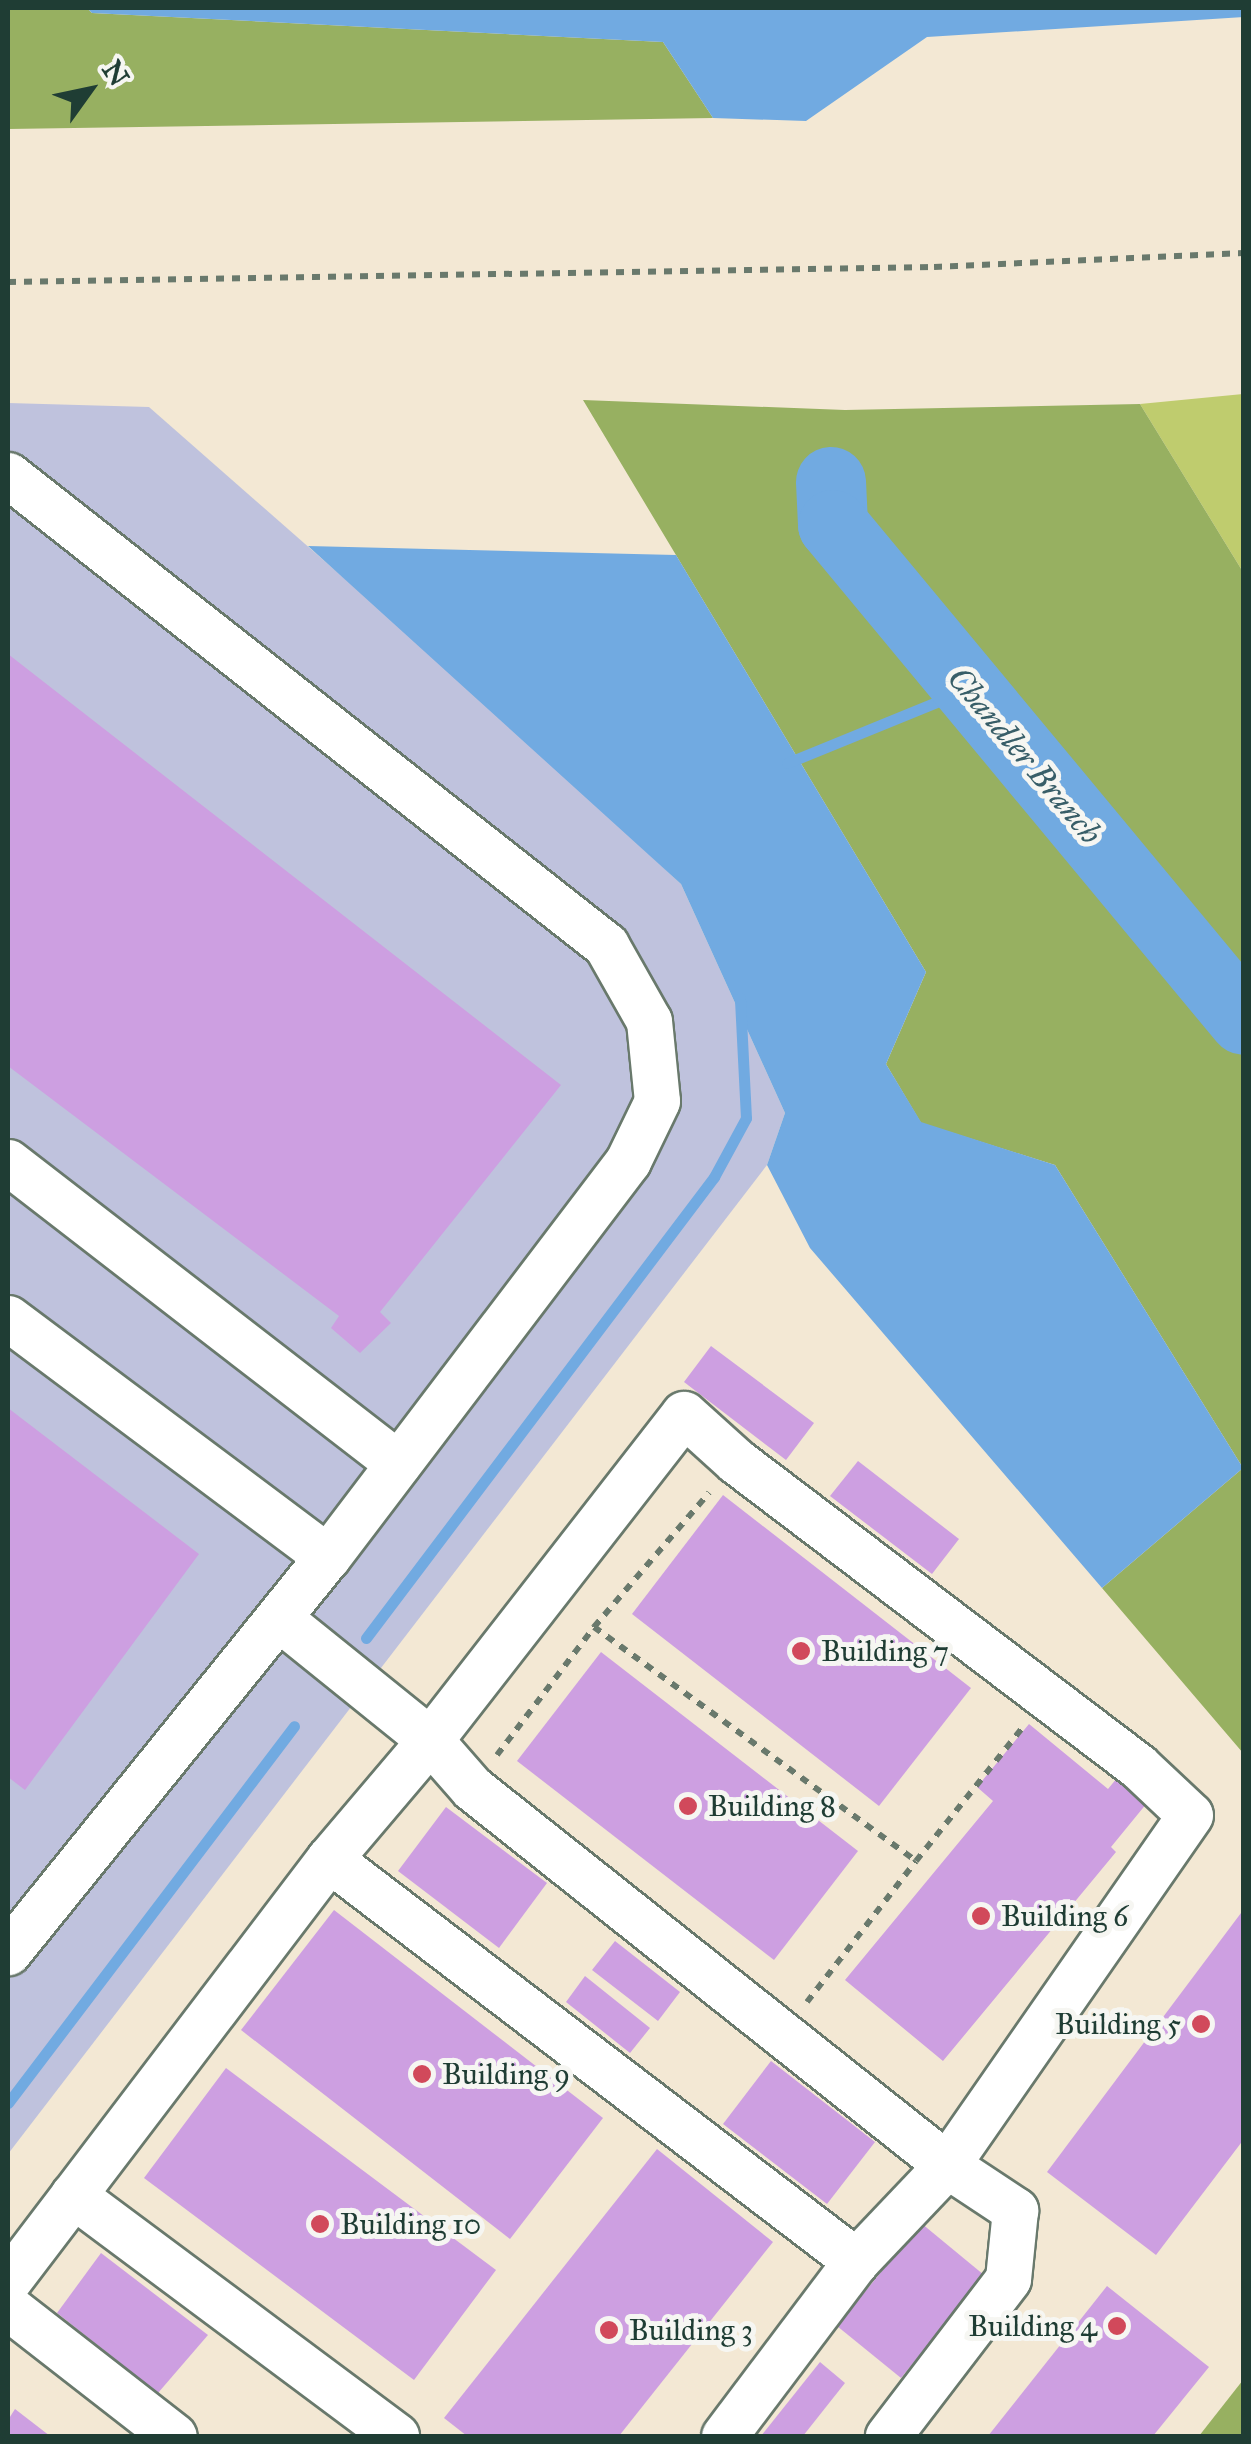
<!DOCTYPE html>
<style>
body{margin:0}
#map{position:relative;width:1251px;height:2444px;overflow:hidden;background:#f3e8d4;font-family:"IM FELL Great Primer",serif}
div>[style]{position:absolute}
.industrial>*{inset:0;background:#bfc2dd}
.green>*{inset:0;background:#bfcc6e}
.forest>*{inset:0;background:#97b061}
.water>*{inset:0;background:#71aae1}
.stream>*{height:11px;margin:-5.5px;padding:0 5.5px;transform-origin:5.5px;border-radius:5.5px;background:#71aae1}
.river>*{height:70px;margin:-35px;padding:0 35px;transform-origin:35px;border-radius:35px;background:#71aae1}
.building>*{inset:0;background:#cd9fe1}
.path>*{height:6px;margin-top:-3px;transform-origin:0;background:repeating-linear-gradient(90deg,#69796c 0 8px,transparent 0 16px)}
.roads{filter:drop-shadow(2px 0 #69796c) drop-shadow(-2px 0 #69796c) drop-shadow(0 2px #69796c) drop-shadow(0 -2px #69796c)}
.minor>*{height:45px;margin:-22.5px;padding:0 22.5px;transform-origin:22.5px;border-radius:22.5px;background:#fff}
.dots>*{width:28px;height:28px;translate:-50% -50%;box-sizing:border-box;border:5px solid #f6f6f2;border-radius:50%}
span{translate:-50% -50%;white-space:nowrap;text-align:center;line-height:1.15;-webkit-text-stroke:10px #f6f6f2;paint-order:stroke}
.poi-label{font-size:30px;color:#1f3d34}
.left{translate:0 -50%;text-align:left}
.right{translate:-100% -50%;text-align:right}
.water-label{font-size:32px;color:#385e68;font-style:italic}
.frame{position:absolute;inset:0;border:10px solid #1f3d34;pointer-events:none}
.north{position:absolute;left:40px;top:40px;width:100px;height:100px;-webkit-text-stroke:8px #f6f6f2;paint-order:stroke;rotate:57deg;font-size:28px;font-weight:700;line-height:40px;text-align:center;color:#1f3d34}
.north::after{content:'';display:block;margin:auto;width:35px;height:45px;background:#1f3d34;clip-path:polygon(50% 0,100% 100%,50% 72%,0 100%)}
</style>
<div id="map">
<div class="industrial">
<i style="clip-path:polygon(8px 403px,149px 407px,484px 701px,681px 884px,785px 1113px,767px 1165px,8px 2154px)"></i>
</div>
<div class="green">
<i style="clip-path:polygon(1243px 394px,1243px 572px,1140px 404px)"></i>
</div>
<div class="forest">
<i style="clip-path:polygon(8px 8px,87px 8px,92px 13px,663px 42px,713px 118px,8px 129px)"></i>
<i style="clip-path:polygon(583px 400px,845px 410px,1140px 404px,1243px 572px,1243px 1753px,1102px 1588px,1243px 1468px,1055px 1165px,921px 1123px,886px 1064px,926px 972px)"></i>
<i style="clip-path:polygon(1243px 2380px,1243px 2436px,1199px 2436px)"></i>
</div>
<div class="water">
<i style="clip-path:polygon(87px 8px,1243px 8px,1244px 17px,927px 37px,806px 121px,713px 118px,663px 42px,92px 13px)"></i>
<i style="clip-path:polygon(308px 546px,676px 555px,926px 972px,886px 1064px,921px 1122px,1055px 1165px,1243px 1468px,1102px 1588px,810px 1248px,767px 1165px,785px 1113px,681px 884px)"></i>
</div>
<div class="stream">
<i style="left:787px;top:763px;width:193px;rotate:-22.2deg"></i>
<i style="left:366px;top:1638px;width:578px;rotate:-52.95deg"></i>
<i style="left:714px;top:1177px;width:67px;rotate:-61.5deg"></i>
<i style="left:746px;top:1118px;width:120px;rotate:-92.9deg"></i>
<i style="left:8px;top:2103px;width:473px;rotate:-52.8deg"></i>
</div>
<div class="river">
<i style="left:831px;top:482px;width:43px;rotate:87.3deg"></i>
<i style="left:833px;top:525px;width:643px;rotate:50.3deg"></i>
</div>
<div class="building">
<i style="clip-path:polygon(8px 654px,561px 1085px,380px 1312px,391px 1323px,360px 1353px,331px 1328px,339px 1316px,8px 1066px)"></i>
<i style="clip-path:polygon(711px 1346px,814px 1423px,786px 1460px,684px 1382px)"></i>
<i style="clip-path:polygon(8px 1408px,199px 1554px,25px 1790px,8px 1777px)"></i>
<i style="clip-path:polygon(858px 1461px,959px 1539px,932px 1574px,830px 1496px)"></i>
<i style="clip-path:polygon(723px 1495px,971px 1688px,879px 1806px,632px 1614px)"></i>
<i style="clip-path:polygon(601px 1652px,858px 1851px,774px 1960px,517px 1761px)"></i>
<i style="clip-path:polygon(1029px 1724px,1108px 1789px,1117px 1778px,1147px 1803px,1111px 1847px,1116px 1852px,943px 2061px,845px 1980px,993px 1801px,977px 1787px)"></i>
<i style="clip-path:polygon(446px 1807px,547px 1883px,499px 1948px,398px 1871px)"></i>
<i style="clip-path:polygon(1244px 1909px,1244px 2139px,1156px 2255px,1047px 2172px)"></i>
<i style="clip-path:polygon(334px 1910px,603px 2118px,510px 2239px,241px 2030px)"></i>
<i style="clip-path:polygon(615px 1941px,680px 1992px,658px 2021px,592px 1970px)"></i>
<i style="clip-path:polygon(585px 1976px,650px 2028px,630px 2053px,566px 2002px)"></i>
<i style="clip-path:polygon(771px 2061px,875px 2142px,827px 2204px,723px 2124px)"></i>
<i style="clip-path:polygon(226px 2068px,496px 2270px,414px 2380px,144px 2178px)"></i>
<i style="clip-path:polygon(657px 2149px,773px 2242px,619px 2436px,467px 2436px,444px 2418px)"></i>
<i style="clip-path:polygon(921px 2223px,984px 2275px,901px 2378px,837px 2326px)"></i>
<i style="clip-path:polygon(101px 2253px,208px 2335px,158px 2393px,57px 2313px)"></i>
<i style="clip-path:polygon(1107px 2286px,1209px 2367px,1153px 2436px,988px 2436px)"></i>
<i style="clip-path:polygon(820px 2362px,845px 2383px,803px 2436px,761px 2436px)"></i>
<i style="clip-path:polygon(15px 2409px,50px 2436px,8px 2436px,8px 2420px)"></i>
</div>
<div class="path">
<i style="left:8px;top:282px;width:926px;rotate:-0.93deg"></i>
<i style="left:934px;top:267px;width:310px;rotate:-2.6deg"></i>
<i style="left:594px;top:1627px;width:398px;rotate:36deg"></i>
<i style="left:916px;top:1861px;width:170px;rotate:-51.4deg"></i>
<i style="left:497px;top:1755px;width:161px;rotate:-52.8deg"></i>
<i style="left:594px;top:1627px;width:177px;rotate:-49.4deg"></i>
<i style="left:807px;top:2002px;width:178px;rotate:-52.3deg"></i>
</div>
<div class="roads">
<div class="minor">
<i style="left:8px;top:475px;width:761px;rotate:38.17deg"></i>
<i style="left:606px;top:945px;width:87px;rotate:60.5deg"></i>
<i style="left:649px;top:1021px;width:80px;rotate:84.3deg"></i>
<i style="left:657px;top:1101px;width:67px;rotate:115.8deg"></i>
<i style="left:628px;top:1161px;width:497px;rotate:127.2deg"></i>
<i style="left:8px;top:1162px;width:493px;rotate:37.7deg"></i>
<i style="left:8px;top:1318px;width:399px;rotate:36.8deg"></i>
<i style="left:327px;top:1557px;width:508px;rotate:128.92deg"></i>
<i style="left:329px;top:1859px;width:663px;rotate:37.34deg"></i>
<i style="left:73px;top:2195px;width:403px;rotate:36.7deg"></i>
<i style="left:8px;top:2281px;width:530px;rotate:-52.74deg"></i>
<i style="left:329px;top:1859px;width:156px;rotate:-49.7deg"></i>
<i style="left:430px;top:1740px;width:194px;rotate:-141.1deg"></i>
<i style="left:8px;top:2307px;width:210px;rotate:37.9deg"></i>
<i style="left:724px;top:2436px;width:219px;rotate:-53deg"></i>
<i style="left:856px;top:2261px;width:132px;rotate:-46.5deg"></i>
<i style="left:947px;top:2165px;width:606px;rotate:-141.56deg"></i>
<i style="left:472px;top:1788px;width:64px;rotate:-131.2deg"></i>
<i style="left:430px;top:1740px;width:413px;rotate:-52.1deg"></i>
<i style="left:684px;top:1414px;width:70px;rotate:42.1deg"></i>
<i style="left:736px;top:1461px;width:505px;rotate:37.19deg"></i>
<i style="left:1138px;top:1766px;width:71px;rotate:43.3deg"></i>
<i style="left:1190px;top:1815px;width:426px;rotate:124.8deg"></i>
<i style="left:947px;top:2165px;width:82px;rotate:33.5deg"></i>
<i style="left:1015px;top:2210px;width:69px;rotate:95.8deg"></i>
<i style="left:1008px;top:2279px;width:198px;rotate:127.4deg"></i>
</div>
</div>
<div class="dots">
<i style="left:801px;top:1651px;background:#d1495b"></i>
<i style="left:688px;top:1806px;background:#d1495b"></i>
<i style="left:981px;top:1916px;background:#d1495b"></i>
<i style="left:1201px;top:2024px;background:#d1495b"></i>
<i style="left:422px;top:2074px;background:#d1495b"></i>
<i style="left:320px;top:2224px;background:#d1495b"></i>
<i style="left:1117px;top:2326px;background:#d1495b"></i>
<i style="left:609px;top:2330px;background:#d1495b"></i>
</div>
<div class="poi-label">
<span class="left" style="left:821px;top:1651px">Building 7</span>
<span class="left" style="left:708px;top:1806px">Building 8</span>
<span class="left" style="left:1001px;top:1916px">Building 6</span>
<span class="right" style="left:1181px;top:2024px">Building 5</span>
<span class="left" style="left:442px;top:2074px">Building 9</span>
<span class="left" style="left:340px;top:2224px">Building 10</span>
<span class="right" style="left:1097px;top:2326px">Building 4</span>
<span class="left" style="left:629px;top:2330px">Building 3</span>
</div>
<div class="water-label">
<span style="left:1024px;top:756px;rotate:50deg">Chandler Branch</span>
</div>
<div class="frame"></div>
<div class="north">N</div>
</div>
